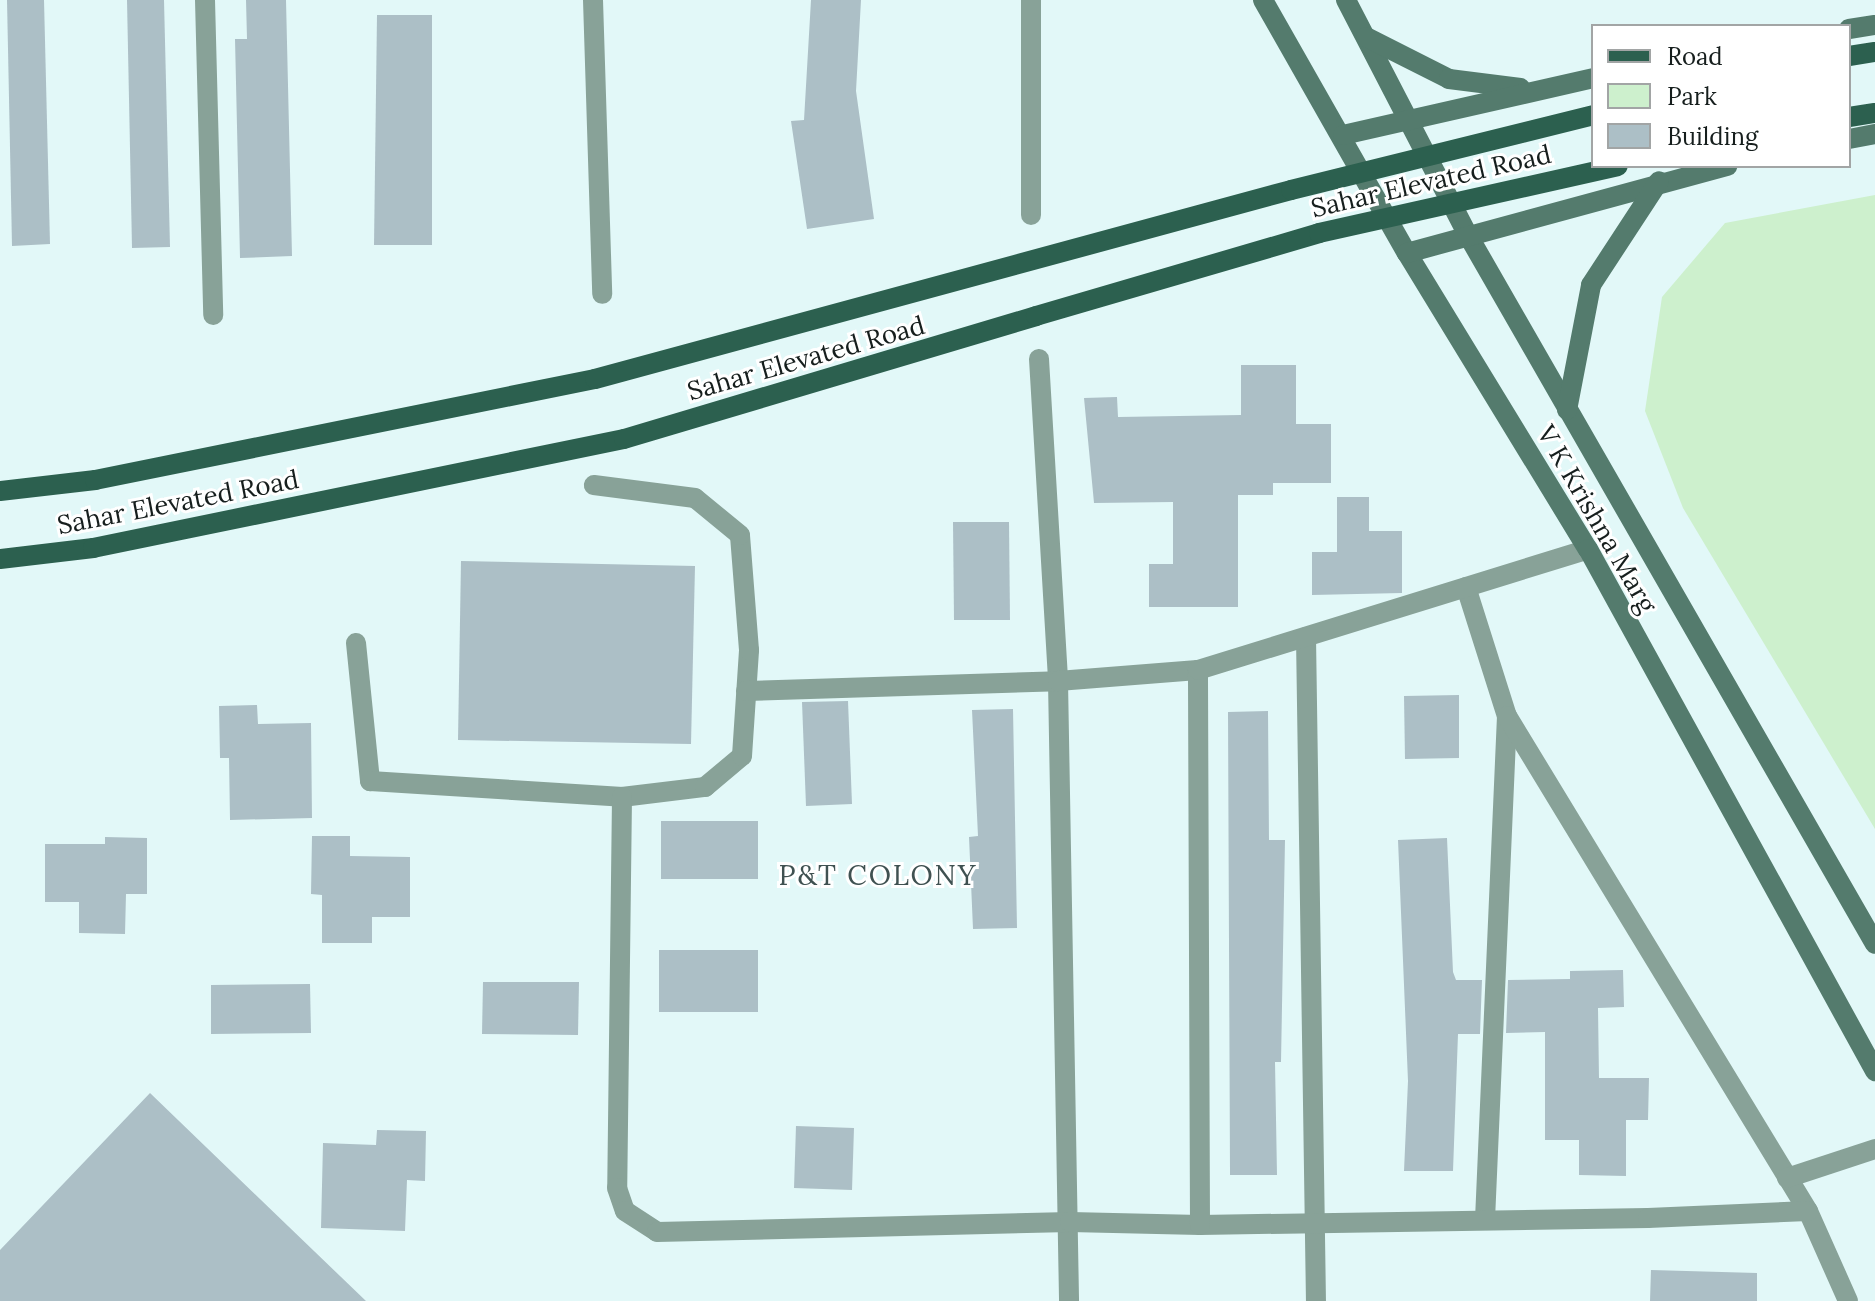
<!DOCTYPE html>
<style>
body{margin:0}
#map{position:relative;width:1875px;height:1301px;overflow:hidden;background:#e2f8f8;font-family:Lora,serif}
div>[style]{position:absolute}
.green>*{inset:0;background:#cdf0cd}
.building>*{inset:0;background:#acbfc6}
.street>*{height:20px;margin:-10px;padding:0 10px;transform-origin:10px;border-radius:10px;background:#88a298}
.secondary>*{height:20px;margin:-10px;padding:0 10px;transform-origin:10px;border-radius:10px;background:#547b6d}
.primary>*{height:20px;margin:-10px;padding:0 10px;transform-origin:10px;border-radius:10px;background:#2c604f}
.primary-bridge>*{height:20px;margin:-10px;padding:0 10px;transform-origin:10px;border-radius:10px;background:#2c604f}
span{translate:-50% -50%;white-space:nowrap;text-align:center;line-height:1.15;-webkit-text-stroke:6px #fff;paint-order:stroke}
.street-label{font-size:26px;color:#161e1d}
.neighbourhood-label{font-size:28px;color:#3f5151;letter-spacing:2px}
.legend{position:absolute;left:1591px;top:24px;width:260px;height:144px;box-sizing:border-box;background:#fff;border:2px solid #a2a5a5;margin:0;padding:10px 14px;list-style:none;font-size:24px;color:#161e1d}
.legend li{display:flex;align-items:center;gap:16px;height:40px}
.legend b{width:40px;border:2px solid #a2a5a5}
</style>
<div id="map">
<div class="green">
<i style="clip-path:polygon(1875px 195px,1875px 829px,1683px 508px,1645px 411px,1662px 297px,1725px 223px)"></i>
</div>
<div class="building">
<i style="clip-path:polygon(7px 0,44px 0,50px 244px,12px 246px)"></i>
<i style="clip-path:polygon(127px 0,164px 0,170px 247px,132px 248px)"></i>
<i style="clip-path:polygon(246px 0,286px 0,292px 256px,240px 258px,235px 39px,247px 39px)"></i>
<i style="clip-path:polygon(811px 0,861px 0,856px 91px,874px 219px,807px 229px,791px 121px,804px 120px)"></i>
<i style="clip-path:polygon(377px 15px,432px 15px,432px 245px,374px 245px)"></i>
<i style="clip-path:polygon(1241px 365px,1296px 365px,1296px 424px,1331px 424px,1331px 483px,1273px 483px,1273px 495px,1238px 495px,1238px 607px,1149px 607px,1149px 564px,1173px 564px,1173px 502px,1094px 503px,1084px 398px,1117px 397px,1118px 417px,1241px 415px)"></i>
<i style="clip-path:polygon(1337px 497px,1369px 497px,1369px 531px,1402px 531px,1402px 593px,1312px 595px,1312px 552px,1337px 552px)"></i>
<i style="clip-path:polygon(953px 522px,1009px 522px,1010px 620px,954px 620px)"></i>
<i style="clip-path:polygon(461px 561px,695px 566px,691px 744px,458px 740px)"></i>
<i style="clip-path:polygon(1459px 695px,1459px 758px,1405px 759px,1404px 696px)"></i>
<i style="clip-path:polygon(848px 701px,852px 804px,806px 806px,802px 702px)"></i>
<i style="clip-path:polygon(257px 705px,258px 724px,311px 723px,312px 818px,230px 820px,229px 758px,220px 758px,219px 706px)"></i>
<i style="clip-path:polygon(1013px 709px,1017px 928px,973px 929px,969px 837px,978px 836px,972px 710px)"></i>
<i style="clip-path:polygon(1268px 711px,1269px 840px,1285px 840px,1281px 1062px,1275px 1062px,1277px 1175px,1230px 1175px,1228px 712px)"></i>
<i style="clip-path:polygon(661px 821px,758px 821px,758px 879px,661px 879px)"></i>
<i style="clip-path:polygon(312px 836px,350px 836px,350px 856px,410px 857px,410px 917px,372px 917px,372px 943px,322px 943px,322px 895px,311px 894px)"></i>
<i style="clip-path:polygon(105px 837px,147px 838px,147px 894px,126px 894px,125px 934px,79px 933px,79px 902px,45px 902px,45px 844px,105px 844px)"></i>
<i style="clip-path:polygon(1447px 838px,1453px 972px,1456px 980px,1482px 980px,1480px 1034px,1458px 1034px,1453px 1171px,1404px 1171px,1408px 1081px,1398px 840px)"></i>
<i style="clip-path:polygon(659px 950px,758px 950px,758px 1012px,659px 1012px)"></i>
<i style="clip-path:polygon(1623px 970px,1624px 1007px,1598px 1008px,1599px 1078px,1649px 1078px,1648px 1120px,1626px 1120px,1626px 1176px,1579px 1175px,1579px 1140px,1545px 1140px,1545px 1032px,1506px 1033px,1508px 980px,1570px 979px,1570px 971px)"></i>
<i style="clip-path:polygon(483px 982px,579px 982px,578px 1035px,482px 1034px)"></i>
<i style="clip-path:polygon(310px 984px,311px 1033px,211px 1034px,211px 985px)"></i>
<i style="clip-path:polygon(150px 1093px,288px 1226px,366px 1301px,0 1301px,0 1250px)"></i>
<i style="clip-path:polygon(796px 1126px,854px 1128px,852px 1190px,794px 1188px)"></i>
<i style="clip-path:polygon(377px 1130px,426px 1131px,425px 1181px,407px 1180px,405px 1231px,321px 1228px,323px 1143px,376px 1145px)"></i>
<i style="clip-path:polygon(1651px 1270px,1757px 1273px,1757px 1301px,1650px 1301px)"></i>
</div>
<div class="street">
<i style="left:205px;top:0;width:315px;rotate:88.5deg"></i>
<i style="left:593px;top:0;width:294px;rotate:88.2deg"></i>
<i style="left:1031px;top:215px;width:215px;rotate:-90deg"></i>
<i style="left:1039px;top:359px;width:323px;rotate:86.6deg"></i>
<i style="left:1058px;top:681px;width:620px;rotate:88.98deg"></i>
<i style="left:1466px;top:587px;width:135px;rotate:72.4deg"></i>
<i style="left:1507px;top:716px;width:504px;rotate:92.5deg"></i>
<i style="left:1306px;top:637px;width:664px;rotate:89.14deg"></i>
<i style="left:356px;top:643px;width:139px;rotate:84.2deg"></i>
<i style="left:370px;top:781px;width:253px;rotate:3.6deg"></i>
<i style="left:622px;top:797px;width:84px;rotate:-6.9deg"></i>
<i style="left:705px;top:787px;width:48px;rotate:-40deg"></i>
<i style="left:742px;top:756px;width:106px;rotate:-86.2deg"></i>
<i style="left:749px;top:650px;width:115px;rotate:-94.5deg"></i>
<i style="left:740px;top:535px;width:58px;rotate:-140.6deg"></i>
<i style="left:695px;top:498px;width:102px;rotate:-172.7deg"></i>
<i style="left:746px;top:691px;width:312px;rotate:-1.8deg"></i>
<i style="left:1058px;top:681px;width:140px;rotate:-4.5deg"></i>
<i style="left:1507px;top:716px;width:579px;rotate:58.7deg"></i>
<i style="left:1808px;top:1211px;width:98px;rotate:66deg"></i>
<i style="left:622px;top:797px;width:391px;rotate:90.7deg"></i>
<i style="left:617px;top:1188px;width:24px;rotate:71deg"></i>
<i style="left:625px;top:1211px;width:38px;rotate:33deg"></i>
<i style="left:657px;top:1232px;width:413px;rotate:-1.4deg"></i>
<i style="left:1070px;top:1222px;width:130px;rotate:1.3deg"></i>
<i style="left:1200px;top:1225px;width:448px;rotate:-0.9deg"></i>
<i style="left:1648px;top:1218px;width:160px;rotate:-2.5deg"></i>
<i style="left:1787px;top:1178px;width:93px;rotate:-18.2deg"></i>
<i style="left:1200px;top:1225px;width:555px;rotate:-90.21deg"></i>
<i style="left:1198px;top:670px;width:408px;rotate:-17.2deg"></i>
</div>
<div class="secondary">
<i style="left:1263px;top:0;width:291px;rotate:60.4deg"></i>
<i style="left:1407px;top:253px;width:347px;rotate:58.6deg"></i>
<i style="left:1588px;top:549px;width:596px;rotate:61.2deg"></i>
<i style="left:1346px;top:0;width:267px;rotate:62.6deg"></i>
<i style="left:1469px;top:237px;width:815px;rotate:60.13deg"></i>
<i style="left:1849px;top:29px;width:26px;rotate:-9deg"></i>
<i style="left:1366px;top:37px;width:93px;rotate:26.8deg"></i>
<i style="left:1449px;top:79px;width:72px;rotate:7.2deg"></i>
<i style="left:1343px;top:135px;width:256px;rotate:-12.8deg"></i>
<i style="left:1849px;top:139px;width:26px;rotate:-11deg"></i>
<i style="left:1407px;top:253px;width:332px;rotate:-15.2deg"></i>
<i style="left:1567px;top:410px;width:127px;rotate:-79.1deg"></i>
<i style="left:1591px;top:285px;width:124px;rotate:-56.8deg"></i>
</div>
<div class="primary">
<i style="left:1849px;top:56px;width:26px;rotate:-9deg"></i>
<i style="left:1849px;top:117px;width:26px;rotate:-9deg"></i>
<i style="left:0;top:491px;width:96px;rotate:-6.6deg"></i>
<i style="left:95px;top:480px;width:510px;rotate:-11.42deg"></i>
<i style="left:0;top:559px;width:94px;rotate:-6.7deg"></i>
<i style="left:93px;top:548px;width:542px;rotate:-11.6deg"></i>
<i style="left:624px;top:439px;width:430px;rotate:-16.6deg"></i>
</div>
<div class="primary-bridge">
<i style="left:1036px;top:316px;width:295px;rotate:-16.3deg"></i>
<i style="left:1319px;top:233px;width:306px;rotate:-12.6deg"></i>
<i style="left:595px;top:379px;width:721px;rotate:-15.19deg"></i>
<i style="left:1291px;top:190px;width:311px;rotate:-13.9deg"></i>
</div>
<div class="street-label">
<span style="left:1431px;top:181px;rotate:-13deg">Sahar Elevated Road</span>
<span style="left:806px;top:358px;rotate:-16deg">Sahar Elevated Road</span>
<span style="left:178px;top:502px;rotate:-11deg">Sahar Elevated Road</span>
<span style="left:1597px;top:519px;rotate:60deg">V K Krishna Marg</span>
</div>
<div class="neighbourhood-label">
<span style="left:878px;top:875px">P&amp;T COLONY</span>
</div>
<ul class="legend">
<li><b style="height:10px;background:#2c604f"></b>Road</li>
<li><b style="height:22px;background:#cdf0cd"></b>Park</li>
<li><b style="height:22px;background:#acbfc6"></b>Building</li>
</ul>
</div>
